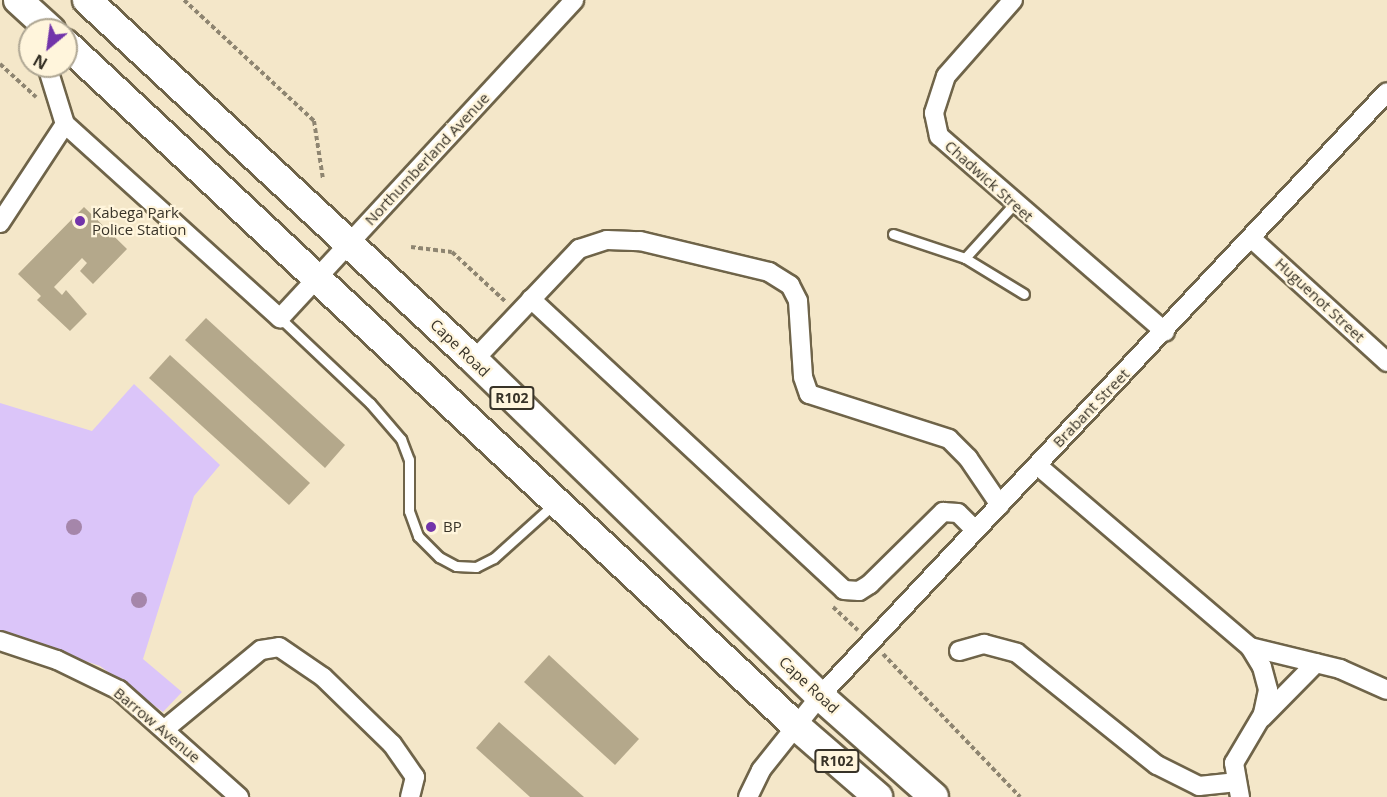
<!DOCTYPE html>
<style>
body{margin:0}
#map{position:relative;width:1387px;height:797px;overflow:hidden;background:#f4e7c9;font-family:"Open Sans",sans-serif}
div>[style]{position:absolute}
.green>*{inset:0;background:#dbc5f9}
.building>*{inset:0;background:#b4a88b}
.path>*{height:4px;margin-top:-2px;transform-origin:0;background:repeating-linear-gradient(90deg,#8e8571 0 4.5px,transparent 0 7.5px)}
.roads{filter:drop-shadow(2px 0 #6f6449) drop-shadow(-2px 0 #6f6449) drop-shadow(0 2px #6f6449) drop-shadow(0 -2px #6f6449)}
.service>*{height:9px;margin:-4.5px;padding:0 4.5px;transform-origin:4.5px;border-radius:4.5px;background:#fff}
.minor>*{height:18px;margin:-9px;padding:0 9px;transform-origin:9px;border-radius:9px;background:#fff}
.primary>*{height:28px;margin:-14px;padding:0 14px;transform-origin:14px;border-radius:14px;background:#fff}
.trees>*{width:16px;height:16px;margin:-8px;border-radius:50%;background:#a586aa}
.dots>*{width:16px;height:16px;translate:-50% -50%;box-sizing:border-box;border:3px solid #fff5dc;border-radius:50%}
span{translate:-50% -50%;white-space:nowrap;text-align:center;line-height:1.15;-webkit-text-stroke:4.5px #fff5dc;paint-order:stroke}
.shield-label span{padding:2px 4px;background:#fff5dc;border:2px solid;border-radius:4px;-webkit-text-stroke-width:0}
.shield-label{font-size:14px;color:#383328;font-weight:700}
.street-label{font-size:15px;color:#383328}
.poi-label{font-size:15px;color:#383328}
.left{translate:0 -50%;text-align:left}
.north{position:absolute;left:18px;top:18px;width:60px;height:60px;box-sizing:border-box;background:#fff5dc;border:2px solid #afa794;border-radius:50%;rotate:209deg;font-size:16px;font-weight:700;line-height:24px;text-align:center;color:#383328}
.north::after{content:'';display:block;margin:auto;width:21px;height:27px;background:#7234aa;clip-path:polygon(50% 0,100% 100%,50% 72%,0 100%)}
</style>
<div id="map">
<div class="green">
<i style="clip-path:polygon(134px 384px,220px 465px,194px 496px,143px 659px,182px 692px,163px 712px,100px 666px,0 632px,0 403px,92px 431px)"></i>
</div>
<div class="building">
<i style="clip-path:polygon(84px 207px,127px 249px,93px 284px,80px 271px,87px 263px,82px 258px,54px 287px,62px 295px,66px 290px,87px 314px,70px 331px,37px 300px,41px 296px,18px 274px)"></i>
<i style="clip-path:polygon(206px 318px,345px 445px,325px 468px,185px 340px)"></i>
<i style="clip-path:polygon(170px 355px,310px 483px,289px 505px,149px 378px)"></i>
<i style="clip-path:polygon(549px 655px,639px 739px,615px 765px,524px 682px)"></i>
<i style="clip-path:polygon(499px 722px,584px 797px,530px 797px,476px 748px)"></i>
</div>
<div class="path">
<i style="left:184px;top:0;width:178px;rotate:42.9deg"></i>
<i style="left:314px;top:121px;width:59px;rotate:81.2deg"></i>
<i style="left:0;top:64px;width:49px;rotate:42.5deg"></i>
<i style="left:411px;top:247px;width:41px;rotate:7deg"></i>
<i style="left:452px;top:252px;width:72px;rotate:42.8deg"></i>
<i style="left:833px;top:607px;width:34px;rotate:43deg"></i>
<i style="left:883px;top:654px;width:198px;rotate:46.2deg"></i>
</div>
<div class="roads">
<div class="service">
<i style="left:893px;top:234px;width:76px;rotate:18.4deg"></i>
<i style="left:965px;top:258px;width:69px;rotate:31.4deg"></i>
<i style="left:965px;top:258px;width:73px;rotate:-47.8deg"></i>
<i style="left:280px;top:318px;width:124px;rotate:43.4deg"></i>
<i style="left:370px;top:403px;width:48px;rotate:49.3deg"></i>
<i style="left:401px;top:439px;width:22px;rotate:69deg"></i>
<i style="left:409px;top:460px;width:51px;rotate:90deg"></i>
<i style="left:409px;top:511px;width:27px;rotate:70deg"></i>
<i style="left:418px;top:536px;width:30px;rotate:45deg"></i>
<i style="left:439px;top:557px;width:19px;rotate:28deg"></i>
<i style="left:456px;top:566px;width:20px;rotate:3deg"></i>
<i style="left:476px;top:567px;width:20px;rotate:-27deg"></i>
<i style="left:494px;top:558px;width:82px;rotate:-42deg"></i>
</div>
<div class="minor">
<i style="left:1013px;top:0;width:101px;rotate:131.4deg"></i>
<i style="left:946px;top:76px;width:39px;rotate:108deg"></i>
<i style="left:934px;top:113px;width:24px;rotate:78deg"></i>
<i style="left:939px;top:136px;width:299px;rotate:40.9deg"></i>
<i style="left:47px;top:66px;width:61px;rotate:72.8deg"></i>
<i style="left:65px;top:124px;width:290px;rotate:42.1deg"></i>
<i style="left:280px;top:318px;width:433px;rotate:-47.2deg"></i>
<i style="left:0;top:223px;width:118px;rotate:-56.7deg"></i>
<i style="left:1252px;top:239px;width:183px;rotate:42.3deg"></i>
<i style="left:531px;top:299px;width:427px;rotate:42.9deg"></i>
<i style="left:844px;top:590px;width:15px;rotate:4deg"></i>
<i style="left:859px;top:591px;width:13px;rotate:-32deg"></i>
<i style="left:870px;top:584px;width:103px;rotate:-44.6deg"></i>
<i style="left:943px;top:512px;width:15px;rotate:4deg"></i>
<i style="left:958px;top:513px;width:24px;rotate:45deg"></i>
<i style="left:474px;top:360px;width:153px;rotate:-46.6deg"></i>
<i style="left:579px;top:249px;width:29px;rotate:-18deg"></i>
<i style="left:607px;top:240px;width:33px;rotate:2deg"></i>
<i style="left:640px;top:241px;width:133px;rotate:13.5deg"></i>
<i style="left:769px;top:272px;width:25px;rotate:32deg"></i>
<i style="left:790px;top:285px;width:18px;rotate:63deg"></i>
<i style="left:798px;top:301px;width:76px;rotate:86.2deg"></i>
<i style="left:803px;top:377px;width:18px;rotate:71deg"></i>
<i style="left:809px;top:394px;width:147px;rotate:17.8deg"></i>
<i style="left:949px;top:439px;width:27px;rotate:45deg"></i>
<i style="left:968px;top:458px;width:57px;rotate:55.8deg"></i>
<i style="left:1037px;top:465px;width:280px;rotate:40.5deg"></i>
<i style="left:1250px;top:647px;width:23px;rotate:59deg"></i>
<i style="left:1262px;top:667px;width:24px;rotate:75deg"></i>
<i style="left:1268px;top:690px;width:25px;rotate:102deg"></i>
<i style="left:1263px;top:714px;width:57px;rotate:120.6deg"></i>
<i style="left:1234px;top:763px;width:35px;rotate:80deg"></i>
<i style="left:0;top:641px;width:60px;rotate:18.4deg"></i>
<i style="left:57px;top:660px;width:69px;rotate:25.8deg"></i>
<i style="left:119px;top:690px;width:161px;rotate:41.7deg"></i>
<i style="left:1250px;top:647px;width:93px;rotate:13.7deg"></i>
<i style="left:1340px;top:669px;width:51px;rotate:24.1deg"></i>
<i style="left:959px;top:651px;width:26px;rotate:-16deg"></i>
<i style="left:984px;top:644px;width:34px;rotate:15deg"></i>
<i style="left:1017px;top:653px;width:179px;rotate:38.7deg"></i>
<i style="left:1157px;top:765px;width:47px;rotate:26.6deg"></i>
<i style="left:1199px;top:786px;width:36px;rotate:-6deg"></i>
<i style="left:1262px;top:718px;width:77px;rotate:-45.5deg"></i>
<i style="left:165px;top:729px;width:124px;rotate:-39.5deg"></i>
<i style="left:261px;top:650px;width:18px;rotate:-9deg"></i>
<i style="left:279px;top:647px;width:53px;rotate:34.3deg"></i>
<i style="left:323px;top:677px;width:96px;rotate:44.2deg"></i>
<i style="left:392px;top:744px;width:40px;rotate:55.1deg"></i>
<i style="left:415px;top:777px;width:21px;rotate:104deg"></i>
<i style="left:748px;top:797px;width:30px;rotate:-64deg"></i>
<i style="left:761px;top:770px;width:95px;rotate:-51.4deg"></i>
<i style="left:820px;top:696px;width:828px;rotate:-46.81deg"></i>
</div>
<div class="primary">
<i style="left:18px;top:0;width:45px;rotate:42.3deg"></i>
<i style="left:87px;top:0;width:529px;rotate:42.93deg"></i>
<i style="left:474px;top:360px;width:482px;rotate:44.2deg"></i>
<i style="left:820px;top:696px;width:152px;rotate:41.5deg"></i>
<i style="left:66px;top:44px;width:998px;rotate:43.05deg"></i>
<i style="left:795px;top:725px;width:110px;rotate:40.9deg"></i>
</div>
</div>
<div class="trees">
<i style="left:74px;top:527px"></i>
<i style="left:139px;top:600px"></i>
</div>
<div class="dots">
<i style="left:80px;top:221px;background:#7234aa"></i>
<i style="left:431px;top:527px;background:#7234aa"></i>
</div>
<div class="shield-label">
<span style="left:512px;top:398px">R102</span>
<span style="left:837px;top:761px">R102</span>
</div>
<div class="street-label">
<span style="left:427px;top:159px;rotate:-47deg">Northumberland Avenue</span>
<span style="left:989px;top:181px;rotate:42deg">Chadwick Street</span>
<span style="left:1320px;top:300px;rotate:43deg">Huguenot Street</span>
<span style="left:460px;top:348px;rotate:44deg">Cape Road</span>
<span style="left:1091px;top:408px;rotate:-46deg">Brabant Street</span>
<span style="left:809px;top:685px;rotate:43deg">Cape Road</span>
<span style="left:157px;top:725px;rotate:40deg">Barrow Avenue</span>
</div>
<div class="poi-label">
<span class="left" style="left:92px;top:221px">Kabega Park<br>Police Station</span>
<span class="left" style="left:443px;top:527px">BP</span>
</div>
<div class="north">N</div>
</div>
